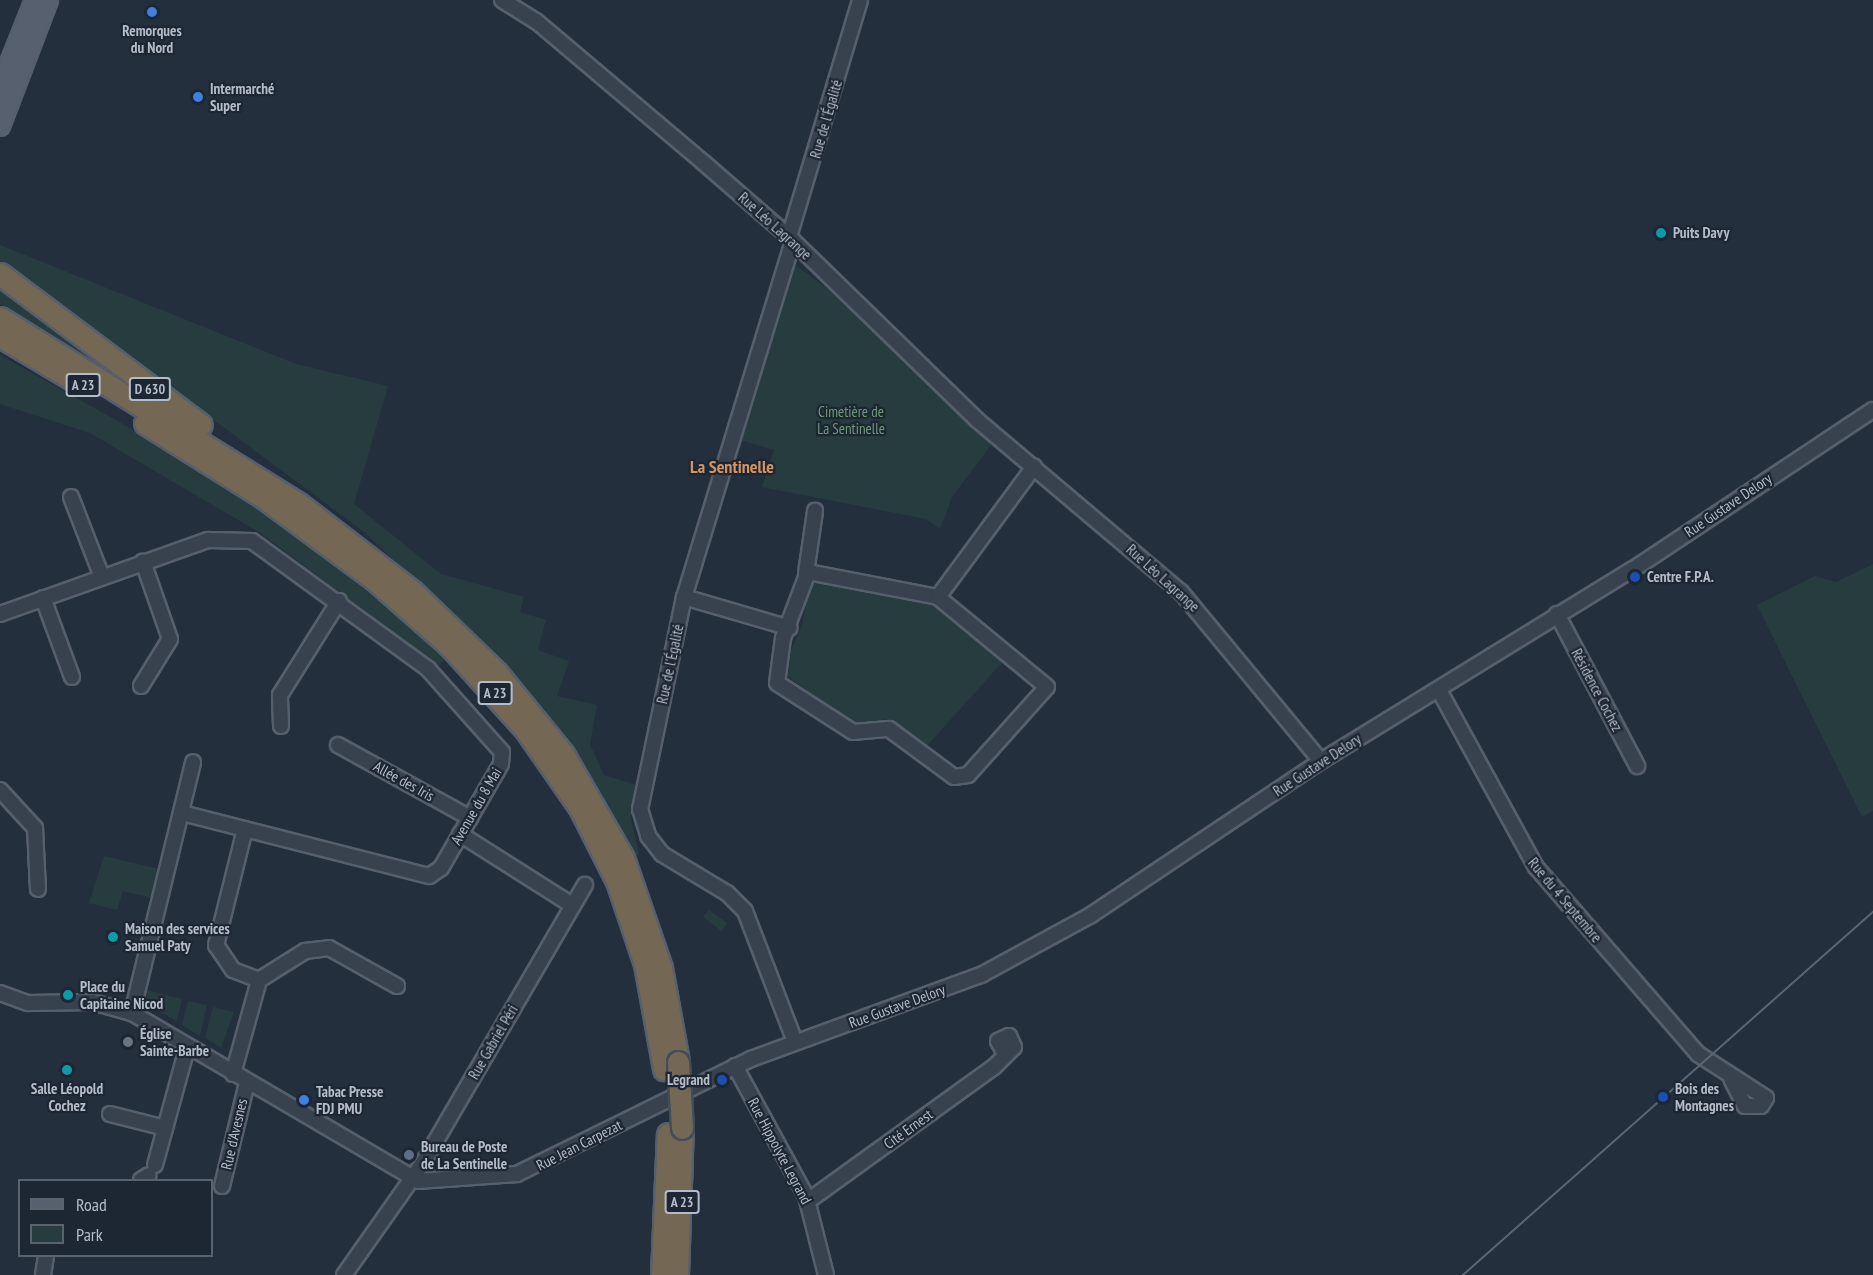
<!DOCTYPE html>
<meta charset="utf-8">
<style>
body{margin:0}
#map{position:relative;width:1873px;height:1275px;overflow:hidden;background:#242f3e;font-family:"PT Sans Narrow",sans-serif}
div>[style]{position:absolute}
.green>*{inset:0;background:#263c3f}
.roads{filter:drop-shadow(2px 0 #565f6c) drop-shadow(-2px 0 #565f6c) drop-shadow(0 2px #565f6c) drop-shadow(0 -2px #565f6c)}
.minor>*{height:14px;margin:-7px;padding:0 7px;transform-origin:7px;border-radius:7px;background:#38414e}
.major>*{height:18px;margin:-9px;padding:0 9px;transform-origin:9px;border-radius:9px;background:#56606e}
.highway>*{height:21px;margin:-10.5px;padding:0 10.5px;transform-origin:10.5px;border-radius:10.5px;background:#746855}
.tram>*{height:1.5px;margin:-0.75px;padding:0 0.75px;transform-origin:0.75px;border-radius:0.75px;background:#5a6575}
.bridges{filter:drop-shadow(2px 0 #434c59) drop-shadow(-2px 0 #434c59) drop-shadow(0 2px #434c59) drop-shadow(0 -2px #434c59)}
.highway-bridge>*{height:21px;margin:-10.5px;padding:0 10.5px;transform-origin:10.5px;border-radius:10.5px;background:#746855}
.dots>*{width:16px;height:16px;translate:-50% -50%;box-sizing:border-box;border:3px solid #1d2633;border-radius:50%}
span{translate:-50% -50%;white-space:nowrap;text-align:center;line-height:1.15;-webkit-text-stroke:4.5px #1d2633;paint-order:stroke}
.shield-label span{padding:2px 4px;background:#1d2633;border:2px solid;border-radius:4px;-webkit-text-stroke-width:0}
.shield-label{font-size:14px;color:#b4bcc9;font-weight:700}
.poi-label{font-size:15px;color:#b4bcc9;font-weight:700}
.left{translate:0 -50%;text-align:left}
.right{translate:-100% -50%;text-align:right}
.street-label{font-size:15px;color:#b4bcc9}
.park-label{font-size:15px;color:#6b9a76}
.quarter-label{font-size:18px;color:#d59563;font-weight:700}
.legend{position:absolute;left:18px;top:1179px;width:195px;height:78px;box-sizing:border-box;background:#1d2633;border:2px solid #59626f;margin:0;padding:8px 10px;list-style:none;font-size:18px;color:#b4bcc9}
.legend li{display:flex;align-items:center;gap:12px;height:30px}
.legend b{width:30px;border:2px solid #59626f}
</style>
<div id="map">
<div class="green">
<i style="clip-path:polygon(0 245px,296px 364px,388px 386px,354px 504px,441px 574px,524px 597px,520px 612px,546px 620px,538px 650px,569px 661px,557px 696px,597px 705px,590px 744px,604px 775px,636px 785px,631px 819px,639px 854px,634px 857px,573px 750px,503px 663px,364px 532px,226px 429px,114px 351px,89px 359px,0 304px)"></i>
<i style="clip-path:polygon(793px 263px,857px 311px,992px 444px,952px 497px,940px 529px,926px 519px,762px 487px,774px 450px,740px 440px)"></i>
<i style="clip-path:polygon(0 355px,192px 463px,300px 537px,447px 657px,438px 666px,262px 534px,90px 433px,0 404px)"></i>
<i style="clip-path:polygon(1873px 564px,1873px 811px,1862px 817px,1757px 605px,1815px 576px,1836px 582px)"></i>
<i style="clip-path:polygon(811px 578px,915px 597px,941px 609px,1006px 658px,926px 747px,886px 719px,856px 727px,782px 672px,802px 625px)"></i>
<i style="clip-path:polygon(104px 856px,159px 869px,152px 898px,123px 891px,117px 910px,89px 903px)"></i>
<i style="clip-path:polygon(709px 910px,727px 923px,721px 931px,703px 917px)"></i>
<i style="clip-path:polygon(147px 990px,182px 999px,177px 1021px,146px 1004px)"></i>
<i style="clip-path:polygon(188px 1001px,207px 1005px,200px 1036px,182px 1025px)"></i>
<i style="clip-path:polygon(213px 1007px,234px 1012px,221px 1048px,205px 1038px)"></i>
</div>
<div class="roads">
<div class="minor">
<i style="left:502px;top:0;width:40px;rotate:32deg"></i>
<i style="left:536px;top:21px;width:220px;rotate:40.2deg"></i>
<i style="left:704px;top:163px;width:113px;rotate:41deg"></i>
<i style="left:789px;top:237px;width:261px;rotate:44.2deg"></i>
<i style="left:976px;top:419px;width:268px;rotate:40.2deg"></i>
<i style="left:1181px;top:592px;width:219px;rotate:50.4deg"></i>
<i style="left:789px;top:237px;width:247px;rotate:-73.3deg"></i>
<i style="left:793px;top:241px;width:372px;rotate:107deg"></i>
<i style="left:684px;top:597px;width:217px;rotate:101.7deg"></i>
<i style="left:640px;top:809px;width:28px;rotate:73deg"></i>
<i style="left:648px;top:836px;width:23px;rotate:52deg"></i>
<i style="left:662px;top:854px;width:76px;rotate:31deg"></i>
<i style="left:727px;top:893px;width:25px;rotate:45deg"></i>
<i style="left:745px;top:911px;width:140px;rotate:69.1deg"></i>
<i style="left:71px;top:497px;width:86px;rotate:68.8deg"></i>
<i style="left:806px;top:573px;width:63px;rotate:-81.7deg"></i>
<i style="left:684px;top:597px;width:110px;rotate:16.3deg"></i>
<i style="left:938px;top:597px;width:132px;rotate:-169.1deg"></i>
<i style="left:808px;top:572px;width:71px;rotate:110.7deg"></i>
<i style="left:783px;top:638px;width:45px;rotate:97.6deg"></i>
<i style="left:777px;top:683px;width:90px;rotate:32.8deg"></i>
<i style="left:853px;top:732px;width:36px;rotate:-5deg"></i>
<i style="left:889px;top:729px;width:81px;rotate:36.4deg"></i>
<i style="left:954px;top:777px;width:14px;rotate:-8deg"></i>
<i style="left:968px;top:775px;width:118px;rotate:-48.1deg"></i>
<i style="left:1047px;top:687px;width:141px;rotate:-140.5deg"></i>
<i style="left:938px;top:597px;width:162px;rotate:-53.6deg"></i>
<i style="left:43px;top:598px;width:84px;rotate:69.8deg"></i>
<i style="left:0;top:614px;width:221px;rotate:-19.6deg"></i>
<i style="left:208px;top:540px;width:44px;rotate:1.3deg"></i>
<i style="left:252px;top:541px;width:218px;rotate:36deg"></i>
<i style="left:428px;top:669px;width:111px;rotate:48.3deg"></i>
<i style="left:502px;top:752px;width:12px;rotate:95deg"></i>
<i style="left:501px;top:764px;width:120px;rotate:120deg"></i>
<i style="left:441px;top:868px;width:14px;rotate:146deg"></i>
<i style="left:429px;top:876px;width:256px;rotate:-165.7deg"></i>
<i style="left:1557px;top:614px;width:172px;rotate:62.2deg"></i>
<i style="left:141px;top:686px;width:55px;rotate:-58.3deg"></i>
<i style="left:170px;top:639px;width:82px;rotate:-109.3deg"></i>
<i style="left:1439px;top:690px;width:202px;rotate:61.3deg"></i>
<i style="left:1536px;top:867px;width:247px;rotate:49.1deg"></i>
<i style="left:1698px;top:1054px;width:81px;rotate:32.9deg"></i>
<i style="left:1766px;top:1098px;width:9px;rotate:122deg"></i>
<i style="left:1761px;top:1106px;width:16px;rotate:180deg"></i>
<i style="left:1745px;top:1106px;width:30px;rotate:-117deg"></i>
<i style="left:281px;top:726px;width:31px;rotate:-92deg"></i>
<i style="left:280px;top:695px;width:111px;rotate:-57.9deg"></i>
<i style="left:338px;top:745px;width:151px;rotate:28.9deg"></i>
<i style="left:0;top:790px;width:52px;rotate:47.4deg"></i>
<i style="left:35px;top:828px;width:61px;rotate:87.2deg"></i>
<i style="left:245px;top:829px;width:120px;rotate:104deg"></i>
<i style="left:216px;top:945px;width:30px;rotate:56deg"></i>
<i style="left:233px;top:970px;width:28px;rotate:21deg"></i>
<i style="left:460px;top:834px;width:133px;rotate:32.4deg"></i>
<i style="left:0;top:993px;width:30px;rotate:20deg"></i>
<i style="left:28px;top:1003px;width:64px;rotate:-0.9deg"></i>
<i style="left:92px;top:1002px;width:41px;rotate:15.4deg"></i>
<i style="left:132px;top:1013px;width:332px;rotate:30.4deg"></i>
<i style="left:418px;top:1181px;width:99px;rotate:-4deg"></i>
<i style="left:517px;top:1174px;width:261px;rotate:-26.2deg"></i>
<i style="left:751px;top:1059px;width:245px;rotate:-20.1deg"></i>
<i style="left:981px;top:975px;width:125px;rotate:-28.6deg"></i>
<i style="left:1091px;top:915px;width:277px;rotate:-33.8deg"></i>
<i style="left:1321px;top:761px;width:365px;rotate:-31.6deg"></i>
<i style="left:1632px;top:570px;width:289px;rotate:-33.6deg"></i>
<i style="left:132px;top:1013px;width:258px;rotate:-76.3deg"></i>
<i style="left:735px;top:1066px;width:148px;rotate:61.4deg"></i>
<i style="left:806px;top:1196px;width:81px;rotate:75.8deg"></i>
<i style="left:233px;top:1074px;width:98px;rotate:-74.5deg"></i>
<i style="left:259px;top:980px;width:54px;rotate:-32.2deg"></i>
<i style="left:305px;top:951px;width:24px;rotate:-7deg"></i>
<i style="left:329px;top:948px;width:78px;rotate:29.2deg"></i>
<i style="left:110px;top:1114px;width:57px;rotate:14.3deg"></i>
<i style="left:155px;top:1165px;width:121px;rotate:-74.7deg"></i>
<i style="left:141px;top:1180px;width:9px;rotate:-32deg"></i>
<i style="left:222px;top:1186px;width:106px;rotate:-76.4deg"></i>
<i style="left:808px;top:1201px;width:229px;rotate:-35.8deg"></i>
<i style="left:994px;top:1067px;width:28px;rotate:-45deg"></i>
<i style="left:1014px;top:1047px;width:12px;rotate:-114deg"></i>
<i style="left:1009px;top:1036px;width:12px;rotate:156deg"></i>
<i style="left:998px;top:1041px;width:13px;rotate:61deg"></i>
<i style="left:43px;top:1275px;width:19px;rotate:-81deg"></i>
<i style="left:344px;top:1275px;width:137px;rotate:-54.8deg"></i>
<i style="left:423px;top:1163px;width:322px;rotate:-59.8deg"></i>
</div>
<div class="major">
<i style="left:0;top:88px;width:95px;rotate:-68.3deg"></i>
<i style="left:0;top:126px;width:135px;rotate:-69.1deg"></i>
</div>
<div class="highway">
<i style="left:0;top:274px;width:251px;rotate:36.9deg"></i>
<i style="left:0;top:318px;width:352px;rotate:31.9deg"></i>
<i style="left:299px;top:504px;width:143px;rotate:37.6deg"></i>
<i style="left:412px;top:591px;width:117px;rotate:44deg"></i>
<i style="left:496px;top:672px;width:106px;rotate:50.7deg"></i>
<i style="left:563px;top:754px;width:120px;rotate:60deg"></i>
<i style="left:623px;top:858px;width:116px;rotate:70.9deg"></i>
<i style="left:661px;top:968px;width:96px;rotate:79.7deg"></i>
<i style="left:0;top:336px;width:84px;rotate:30.8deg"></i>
<i style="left:145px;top:423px;width:139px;rotate:32.1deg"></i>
<i style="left:263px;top:497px;width:138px;rotate:36.5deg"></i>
<i style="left:374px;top:579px;width:100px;rotate:41.3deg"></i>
<i style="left:449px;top:645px;width:115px;rotate:47.8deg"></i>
<i style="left:526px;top:730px;width:95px;rotate:55.3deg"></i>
<i style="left:580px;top:808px;width:82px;rotate:63.1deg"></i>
<i style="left:617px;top:881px;width:88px;rotate:71.4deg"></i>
<i style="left:645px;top:964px;width:107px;rotate:79.7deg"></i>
<i style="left:662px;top:1275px;width:141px;rotate:-87.6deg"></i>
<i style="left:677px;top:1275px;width:147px;rotate:-88.1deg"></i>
</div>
</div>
<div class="tram">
<i style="left:1463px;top:1275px;width:548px;rotate:-41.52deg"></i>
</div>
<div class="bridges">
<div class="highway-bridge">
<i style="left:678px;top:1062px;width:66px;rotate:86.5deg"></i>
</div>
</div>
<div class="dots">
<i style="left:152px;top:12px;background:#3f7fe0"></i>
<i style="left:198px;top:97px;background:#3f7fe0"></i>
<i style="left:1661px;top:233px;background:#0f9aa8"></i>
<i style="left:1635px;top:577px;background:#1a4fb4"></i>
<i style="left:113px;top:937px;background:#0f9aa8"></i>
<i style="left:68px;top:995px;background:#0f9aa8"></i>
<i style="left:128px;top:1042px;background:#6b7280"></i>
<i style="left:67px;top:1070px;background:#0f9aa8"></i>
<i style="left:722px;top:1080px;background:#1a4fb4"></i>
<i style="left:1663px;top:1097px;background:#1a4fb4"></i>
<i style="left:304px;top:1100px;background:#3f7fe0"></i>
<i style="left:409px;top:1155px;background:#5c6f8a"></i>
</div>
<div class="shield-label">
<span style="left:83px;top:385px">A 23</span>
<span style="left:150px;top:389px">D 630</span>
<span style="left:495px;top:693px">A 23</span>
<span style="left:682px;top:1202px">A 23</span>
</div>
<div class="poi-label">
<span style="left:152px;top:39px">Remorques<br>du Nord</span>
<span class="left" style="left:210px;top:97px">Intermarché<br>Super</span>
<span class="left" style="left:1673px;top:233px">Puits Davy</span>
<span class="left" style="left:1647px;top:577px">Centre F.P.A.</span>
<span class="left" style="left:125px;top:937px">Maison des services<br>Samuel Paty</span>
<span class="left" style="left:80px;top:995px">Place du<br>Capitaine Nicod</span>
<span class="left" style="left:140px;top:1042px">Église<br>Sainte-Barbe</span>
<span class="right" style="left:710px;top:1080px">Legrand</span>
<span style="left:67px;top:1097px">Salle Léopold<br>Cochez</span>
<span class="left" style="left:1675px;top:1097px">Bois des<br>Montagnes</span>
<span class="left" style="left:316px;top:1100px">Tabac Presse<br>FDJ PMU</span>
<span class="left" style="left:421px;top:1155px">Bureau de Poste<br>de La Sentinelle</span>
</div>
<div class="street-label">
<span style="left:826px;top:119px;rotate:-74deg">Rue de l'Égalité</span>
<span style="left:775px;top:226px;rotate:42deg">Rue Léo Lagrange</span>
<span style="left:1728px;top:505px;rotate:-34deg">Rue Gustave Delory</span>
<span style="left:1163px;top:578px;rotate:42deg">Rue Léo Lagrange</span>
<span style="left:670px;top:664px;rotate:-78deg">Rue de l'Égalité</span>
<span style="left:1597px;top:690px;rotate:62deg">Résidence Cochez</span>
<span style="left:1317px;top:765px;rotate:-33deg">Rue Gustave Delory</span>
<span style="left:404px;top:781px;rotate:29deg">Allée des Iris</span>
<span style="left:476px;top:806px;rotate:-60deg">Avenue du 8 Mai</span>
<span style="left:1565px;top:900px;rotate:50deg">Rue du 4 Septembre</span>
<span style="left:897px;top:1006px;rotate:-20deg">Rue Gustave Delory</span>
<span style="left:493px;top:1042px;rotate:-60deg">Rue Gabriel Péri</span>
<span style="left:908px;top:1129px;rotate:-36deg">Cité Ernest</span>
<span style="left:234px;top:1134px;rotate:-77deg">Rue d'Avesnes</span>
<span style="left:579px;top:1145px;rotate:-27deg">Rue Jean Carpezat</span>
<span style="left:780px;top:1151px;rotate:62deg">Rue Hippolyte Legrand</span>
</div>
<div class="park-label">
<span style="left:851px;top:420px">Cimetière de<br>La Sentinelle</span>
</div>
<div class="quarter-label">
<span style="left:732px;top:467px">La Sentinelle</span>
</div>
<ul class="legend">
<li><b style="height:8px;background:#56606e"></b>Road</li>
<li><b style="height:16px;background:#263c3f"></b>Park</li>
</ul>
</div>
